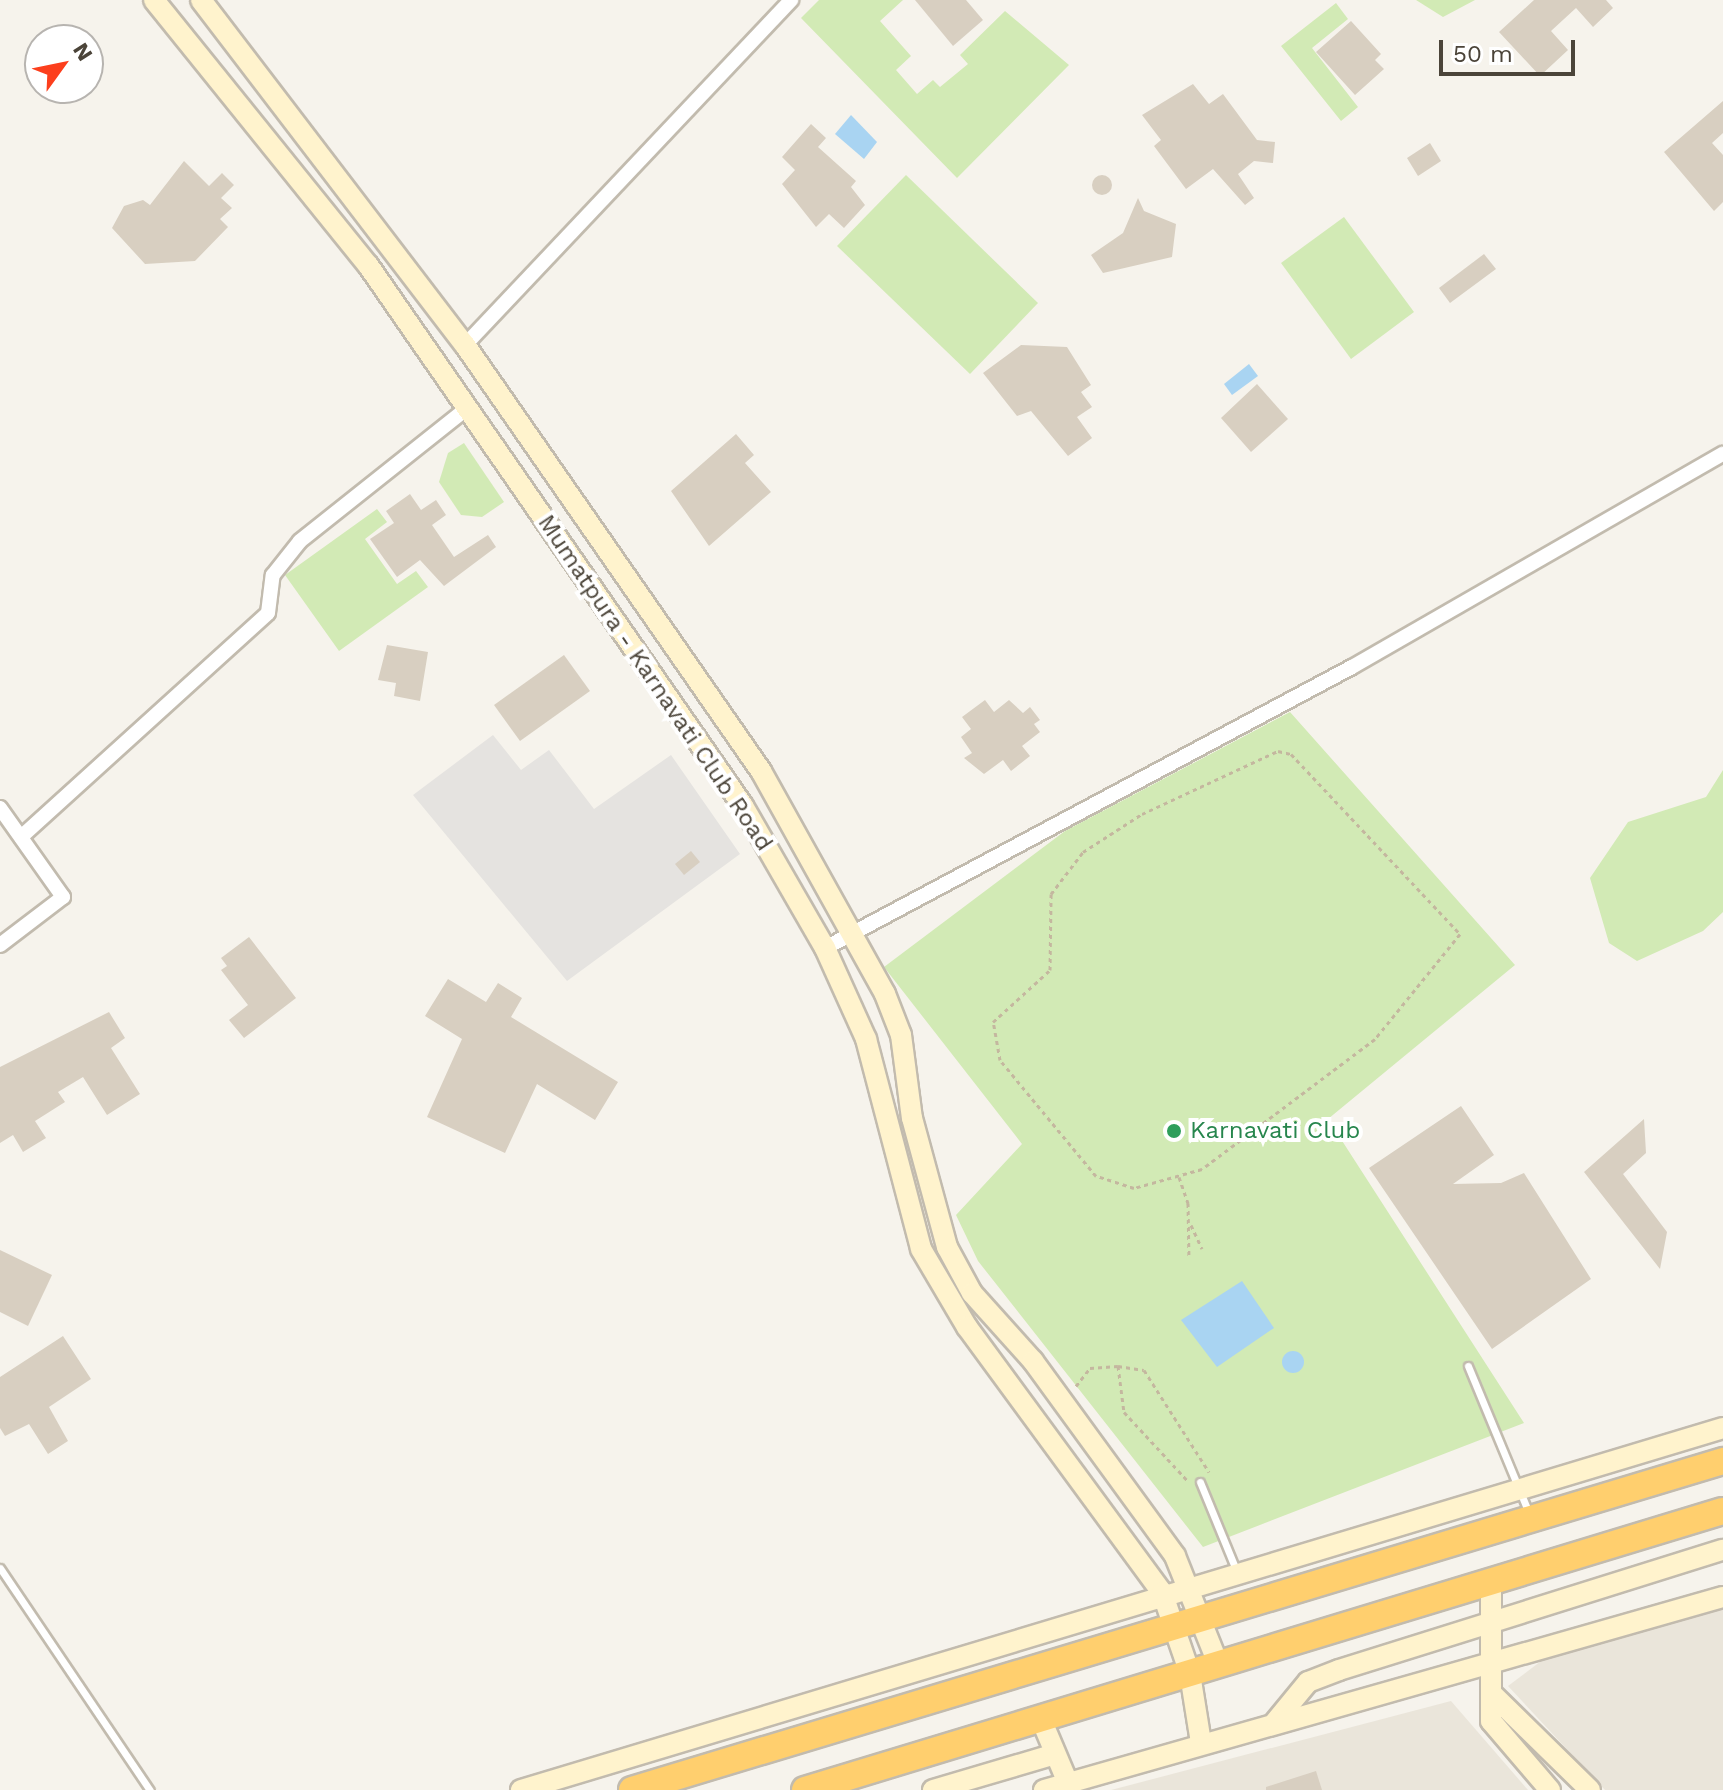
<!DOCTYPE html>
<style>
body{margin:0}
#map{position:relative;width:1723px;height:1790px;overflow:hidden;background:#f6f3ec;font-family:"Work Sans",sans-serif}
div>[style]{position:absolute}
.residential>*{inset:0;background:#eae5da}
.green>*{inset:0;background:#d2eab5}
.parking>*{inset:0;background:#e5e3e0}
.water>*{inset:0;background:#a9d4f2}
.round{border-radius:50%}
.building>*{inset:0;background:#d8cfc1}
.path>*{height:3px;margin-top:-1.5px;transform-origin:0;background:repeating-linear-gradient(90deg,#c4b79f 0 4px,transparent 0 8px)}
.roads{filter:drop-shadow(2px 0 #c2bbae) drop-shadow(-2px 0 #c2bbae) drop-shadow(0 2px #c2bbae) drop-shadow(0 -2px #c2bbae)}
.lane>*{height:7px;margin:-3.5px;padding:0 3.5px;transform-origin:3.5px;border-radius:3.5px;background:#fff}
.street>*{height:14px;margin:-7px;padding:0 7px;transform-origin:7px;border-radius:7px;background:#fff}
.secondary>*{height:20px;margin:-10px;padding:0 10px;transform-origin:10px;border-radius:10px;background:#fff3cd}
.highway>*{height:26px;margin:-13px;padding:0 13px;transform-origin:13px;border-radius:13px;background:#ffcf6e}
.dots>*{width:22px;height:22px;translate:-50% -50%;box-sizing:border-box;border:4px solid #fff;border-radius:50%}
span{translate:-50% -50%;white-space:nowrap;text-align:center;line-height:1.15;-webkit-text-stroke:8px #fff;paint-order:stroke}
.street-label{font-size:24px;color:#4b4439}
.leisure-label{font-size:24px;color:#27864d}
.left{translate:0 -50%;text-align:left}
.north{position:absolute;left:24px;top:24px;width:80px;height:80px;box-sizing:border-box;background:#fff;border:2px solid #b7b4b0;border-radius:50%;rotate:57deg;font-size:22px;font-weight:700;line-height:32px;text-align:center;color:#4b4439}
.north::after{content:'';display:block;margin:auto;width:28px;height:36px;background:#fc3f1d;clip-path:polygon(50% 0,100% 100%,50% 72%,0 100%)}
.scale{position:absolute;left:1439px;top:40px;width:136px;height:36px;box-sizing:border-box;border:4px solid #4b4439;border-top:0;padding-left:10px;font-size:24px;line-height:28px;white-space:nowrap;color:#4b4439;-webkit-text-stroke:6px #fff;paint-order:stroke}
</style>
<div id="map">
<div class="residential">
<i style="clip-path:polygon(1723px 1609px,1723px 1790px,1605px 1790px,1508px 1686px,1545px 1658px)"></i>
<i style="clip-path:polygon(1451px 1701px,1528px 1790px,1111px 1790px)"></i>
</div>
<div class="green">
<i style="clip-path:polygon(819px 0,903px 0,880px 21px,911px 56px,896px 70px,917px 94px,933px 80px,940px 87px,968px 64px,960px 55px,1005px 11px,1069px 65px,957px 178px,801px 18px)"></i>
<i style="clip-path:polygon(1416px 0,1475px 0,1443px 17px)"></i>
<i style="clip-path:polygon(1336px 3px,1348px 19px,1312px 48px,1358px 107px,1341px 121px,1281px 46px)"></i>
<i style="clip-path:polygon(906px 175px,1038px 303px,970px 374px,837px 246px)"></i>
<i style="clip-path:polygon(1344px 217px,1414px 312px,1351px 359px,1281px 263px)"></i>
<i style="clip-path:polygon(464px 443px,504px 502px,482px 517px,461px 515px,439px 482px,448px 453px)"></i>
<i style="clip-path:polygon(377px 509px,387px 522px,365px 539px,397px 584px,416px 571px,428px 587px,339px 651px,285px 575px)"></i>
<i style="clip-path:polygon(1290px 712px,1515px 965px,1328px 1119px,1524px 1423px,1203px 1547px,978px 1261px,956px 1215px,1022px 1144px,884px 967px,1065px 831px)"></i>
<i style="clip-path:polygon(1723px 770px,1723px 912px,1703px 931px,1637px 961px,1609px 943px,1590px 878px,1628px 822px,1706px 797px)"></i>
</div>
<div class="parking">
<i style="clip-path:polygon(493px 735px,521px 770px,549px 750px,594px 809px,671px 755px,740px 854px,567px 981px,413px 795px)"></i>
</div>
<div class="water">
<i style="clip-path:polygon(851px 115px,877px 142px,864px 159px,835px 134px)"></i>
<i style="clip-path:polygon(1249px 364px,1258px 376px,1232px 395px,1224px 384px)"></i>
<i style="clip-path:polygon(1242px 1281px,1274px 1328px,1217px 1367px,1181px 1320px)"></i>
<i class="round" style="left:1282px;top:1351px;width:22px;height:22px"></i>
</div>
<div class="building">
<i style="clip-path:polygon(915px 0,966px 0,983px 20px,953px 46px)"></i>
<i style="clip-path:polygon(1534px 0,1606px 0,1613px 8px,1593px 27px,1576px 8px,1551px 31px,1568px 50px,1540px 76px,1499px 32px)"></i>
<i style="clip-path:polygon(1351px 21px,1381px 54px,1375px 60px,1384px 69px,1355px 95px,1316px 52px)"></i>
<i style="clip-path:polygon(1193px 84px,1209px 104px,1223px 94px,1257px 140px,1275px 142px,1273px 163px,1254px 161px,1238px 174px,1254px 198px,1245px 205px,1213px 169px,1186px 189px,1154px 146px,1161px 140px,1142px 115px)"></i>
<i style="clip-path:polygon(1723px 101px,1723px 133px,1712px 143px,1723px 155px,1723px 202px,1714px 211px,1664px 152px)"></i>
<i style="clip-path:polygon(811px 124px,826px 138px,818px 147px,856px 181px,851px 187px,865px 205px,844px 228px,829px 214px,816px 227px,782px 184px,795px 170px,782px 157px)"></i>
<i style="clip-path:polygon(1430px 143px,1441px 161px,1418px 176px,1407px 158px)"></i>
<i style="clip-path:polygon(184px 161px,209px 186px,222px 173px,234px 185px,221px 198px,232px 208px,220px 219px,228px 227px,195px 261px,145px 264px,112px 228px,124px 206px,143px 200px,150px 205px)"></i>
<i class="round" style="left:1092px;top:175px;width:20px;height:20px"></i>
<i style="clip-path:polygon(1138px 198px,1144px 211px,1176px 224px,1172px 257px,1103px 273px,1091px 255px,1123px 233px)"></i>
<i style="clip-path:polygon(1484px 254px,1496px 269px,1450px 303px,1439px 288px)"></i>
<i style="clip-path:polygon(1021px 345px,1067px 347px,1091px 385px,1081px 392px,1092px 407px,1077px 417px,1092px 438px,1068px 456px,1031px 411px,1017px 416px,983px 373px)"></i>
<i style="clip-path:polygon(1257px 384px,1288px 419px,1251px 452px,1221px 418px)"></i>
<i style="clip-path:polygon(736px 434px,754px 455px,745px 463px,771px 492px,709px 546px,671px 491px)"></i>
<i style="clip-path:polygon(410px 494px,421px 510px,436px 500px,446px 515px,432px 525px,454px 557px,488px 535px,496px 547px,444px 586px,420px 560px,397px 577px,370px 539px,394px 523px,386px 511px)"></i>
<i style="clip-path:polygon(387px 645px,428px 652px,420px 701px,394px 696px,396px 683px,378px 680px)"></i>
<i style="clip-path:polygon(564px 655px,590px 691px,520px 741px,494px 705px)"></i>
<i style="clip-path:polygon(985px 700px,994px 712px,1009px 700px,1023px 713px,1030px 707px,1040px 720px,1034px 724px,1040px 732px,1022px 746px,1030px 756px,1011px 771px,1003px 760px,984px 774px,964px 758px,972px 753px,961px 737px,971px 729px,962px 717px)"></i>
<i style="clip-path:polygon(691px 851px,700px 862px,684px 875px,675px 864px)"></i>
<i style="clip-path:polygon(249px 937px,296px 998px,244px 1038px,229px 1020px,248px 1005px,221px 970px,227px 966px,221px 958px)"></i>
<i style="clip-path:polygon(448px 979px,486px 1002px,498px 983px,522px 998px,511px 1017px,618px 1082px,595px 1120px,537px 1084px,505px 1153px,427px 1117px,462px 1039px,425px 1016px)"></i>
<i style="clip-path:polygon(109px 1012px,125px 1038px,111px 1048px,140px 1094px,107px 1115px,83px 1077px,58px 1092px,65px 1102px,35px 1121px,46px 1138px,23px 1152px,13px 1135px,0 1143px,0 1067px)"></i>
<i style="clip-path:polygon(1461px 1106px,1494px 1155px,1453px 1184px,1501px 1183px,1524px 1173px,1591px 1279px,1492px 1349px,1369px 1168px)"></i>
<i style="clip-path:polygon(1644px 1119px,1646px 1153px,1623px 1174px,1667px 1232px,1660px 1269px,1584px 1172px)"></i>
<i style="clip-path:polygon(0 1250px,52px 1275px,28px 1326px,0 1312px)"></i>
<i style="clip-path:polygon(63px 1336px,91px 1379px,49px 1407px,68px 1441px,48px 1454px,29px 1424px,5px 1436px,0 1428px,0 1377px)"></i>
<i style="clip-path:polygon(1316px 1771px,1322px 1790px,1266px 1790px,1266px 1787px)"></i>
</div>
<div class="path">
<i style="left:1278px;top:751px;width:13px;rotate:13deg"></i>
<i style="left:1291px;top:754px;width:247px;rotate:46.8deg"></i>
<i style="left:1460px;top:934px;width:135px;rotate:129deg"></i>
<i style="left:1375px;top:1039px;width:216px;rotate:143.1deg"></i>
<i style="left:1202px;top:1169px;width:71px;rotate:164.4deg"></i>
<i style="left:1134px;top:1188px;width:40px;rotate:-162deg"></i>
<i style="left:1096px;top:1176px;width:151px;rotate:-129.6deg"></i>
<i style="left:1000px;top:1060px;width:39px;rotate:-100deg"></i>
<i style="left:993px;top:1022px;width:77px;rotate:-42.4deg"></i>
<i style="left:1050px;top:970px;width:76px;rotate:-89.2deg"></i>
<i style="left:1051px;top:894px;width:53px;rotate:-52.7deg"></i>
<i style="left:1083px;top:852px;width:70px;rotate:-32.8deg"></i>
<i style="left:1142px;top:814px;width:150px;rotate:-24.9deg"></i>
<i style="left:1179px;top:1177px;width:28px;rotate:71deg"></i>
<i style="left:1188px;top:1203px;width:55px;rotate:89deg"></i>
<i style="left:1191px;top:1225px;width:26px;rotate:65deg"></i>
<i style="left:1118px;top:1366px;width:26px;rotate:9deg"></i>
<i style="left:1144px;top:1370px;width:121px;rotate:57.5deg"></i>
<i style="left:1076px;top:1386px;width:23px;rotate:-52deg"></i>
<i style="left:1090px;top:1368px;width:28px;rotate:-4deg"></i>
<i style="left:1118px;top:1366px;width:46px;rotate:82.6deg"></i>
<i style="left:1124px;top:1412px;width:94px;rotate:47.2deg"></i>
</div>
<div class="roads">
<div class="lane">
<i style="left:1468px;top:1366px;width:162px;rotate:67.5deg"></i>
<i style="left:1200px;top:1482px;width:97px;rotate:67.7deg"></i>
<i style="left:0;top:1568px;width:268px;rotate:56deg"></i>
</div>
<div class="street">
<i style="left:465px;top:345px;width:475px;rotate:-46.6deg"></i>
<i style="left:0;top:808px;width:109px;rotate:54.7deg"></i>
<i style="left:63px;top:897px;width:79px;rotate:142.7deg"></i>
<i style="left:21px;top:837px;width:333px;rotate:-42.2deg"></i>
<i style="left:268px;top:613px;width:38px;rotate:-83deg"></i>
<i style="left:273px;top:575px;width:43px;rotate:-51.5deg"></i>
<i style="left:300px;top:541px;width:213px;rotate:-38.5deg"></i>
<i style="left:825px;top:948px;width:597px;rotate:-28.07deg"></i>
<i style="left:1352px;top:667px;width:428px;rotate:-29.9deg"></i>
</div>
<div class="secondary">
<i style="left:154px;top:0;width:341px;rotate:51.1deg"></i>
<i style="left:368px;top:265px;width:658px;rotate:55.27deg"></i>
<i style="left:743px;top:806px;width:164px;rotate:60deg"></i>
<i style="left:825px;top:948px;width:100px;rotate:65.7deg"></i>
<i style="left:866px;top:1039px;width:217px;rotate:75.3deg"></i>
<i style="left:921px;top:1249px;width:91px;rotate:59.5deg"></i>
<i style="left:967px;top:1327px;width:329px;rotate:53.7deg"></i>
<i style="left:1162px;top:1592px;width:87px;rotate:71.1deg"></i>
<i style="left:1190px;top:1674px;width:70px;rotate:80.9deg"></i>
<i style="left:201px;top:0;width:434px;rotate:52.6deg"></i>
<i style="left:465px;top:345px;width:519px;rotate:55.21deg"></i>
<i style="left:761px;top:771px;width:255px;rotate:60.9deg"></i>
<i style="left:885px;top:994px;width:44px;rotate:68.7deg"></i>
<i style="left:901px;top:1035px;width:84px;rotate:82.5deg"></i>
<i style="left:912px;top:1118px;width:134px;rotate:74.8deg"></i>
<i style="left:947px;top:1247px;width:52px;rotate:61.5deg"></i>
<i style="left:972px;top:1293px;width:91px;rotate:48.1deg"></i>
<i style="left:1033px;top:1361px;width:241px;rotate:53.9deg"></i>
<i style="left:1175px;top:1556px;width:118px;rotate:68.2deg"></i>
<i style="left:1491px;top:1583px;width:138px;rotate:90deg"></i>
<i style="left:1491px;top:1721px;width:91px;rotate:49.5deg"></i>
<i style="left:1492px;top:1694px;width:137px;rotate:44.4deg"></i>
<i style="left:1041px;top:1719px;width:69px;rotate:67.1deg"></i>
<i style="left:1275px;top:1722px;width:52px;rotate:-50.5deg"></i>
<i style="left:1308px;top:1682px;width:33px;rotate:-21deg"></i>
<i style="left:1339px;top:1670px;width:402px;rotate:-17.4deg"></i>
<i style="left:521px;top:1790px;width:1255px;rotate:-16.76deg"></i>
<i style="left:933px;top:1790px;width:127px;rotate:-16.4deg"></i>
<i style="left:1044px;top:1790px;width:706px;rotate:-15.87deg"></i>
</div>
<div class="highway">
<i style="left:632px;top:1790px;width:1140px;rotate:-16.78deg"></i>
<i style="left:805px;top:1790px;width:959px;rotate:-16.91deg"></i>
</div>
</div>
<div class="dots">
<i style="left:1174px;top:1131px;background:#2e9e5b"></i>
</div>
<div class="street-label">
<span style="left:655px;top:683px;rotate:56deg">Mumatpura - Karnavati Club Road</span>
</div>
<div class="leisure-label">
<span class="left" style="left:1190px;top:1131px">Karnavati Club</span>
</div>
<div class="north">N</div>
<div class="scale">50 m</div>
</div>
